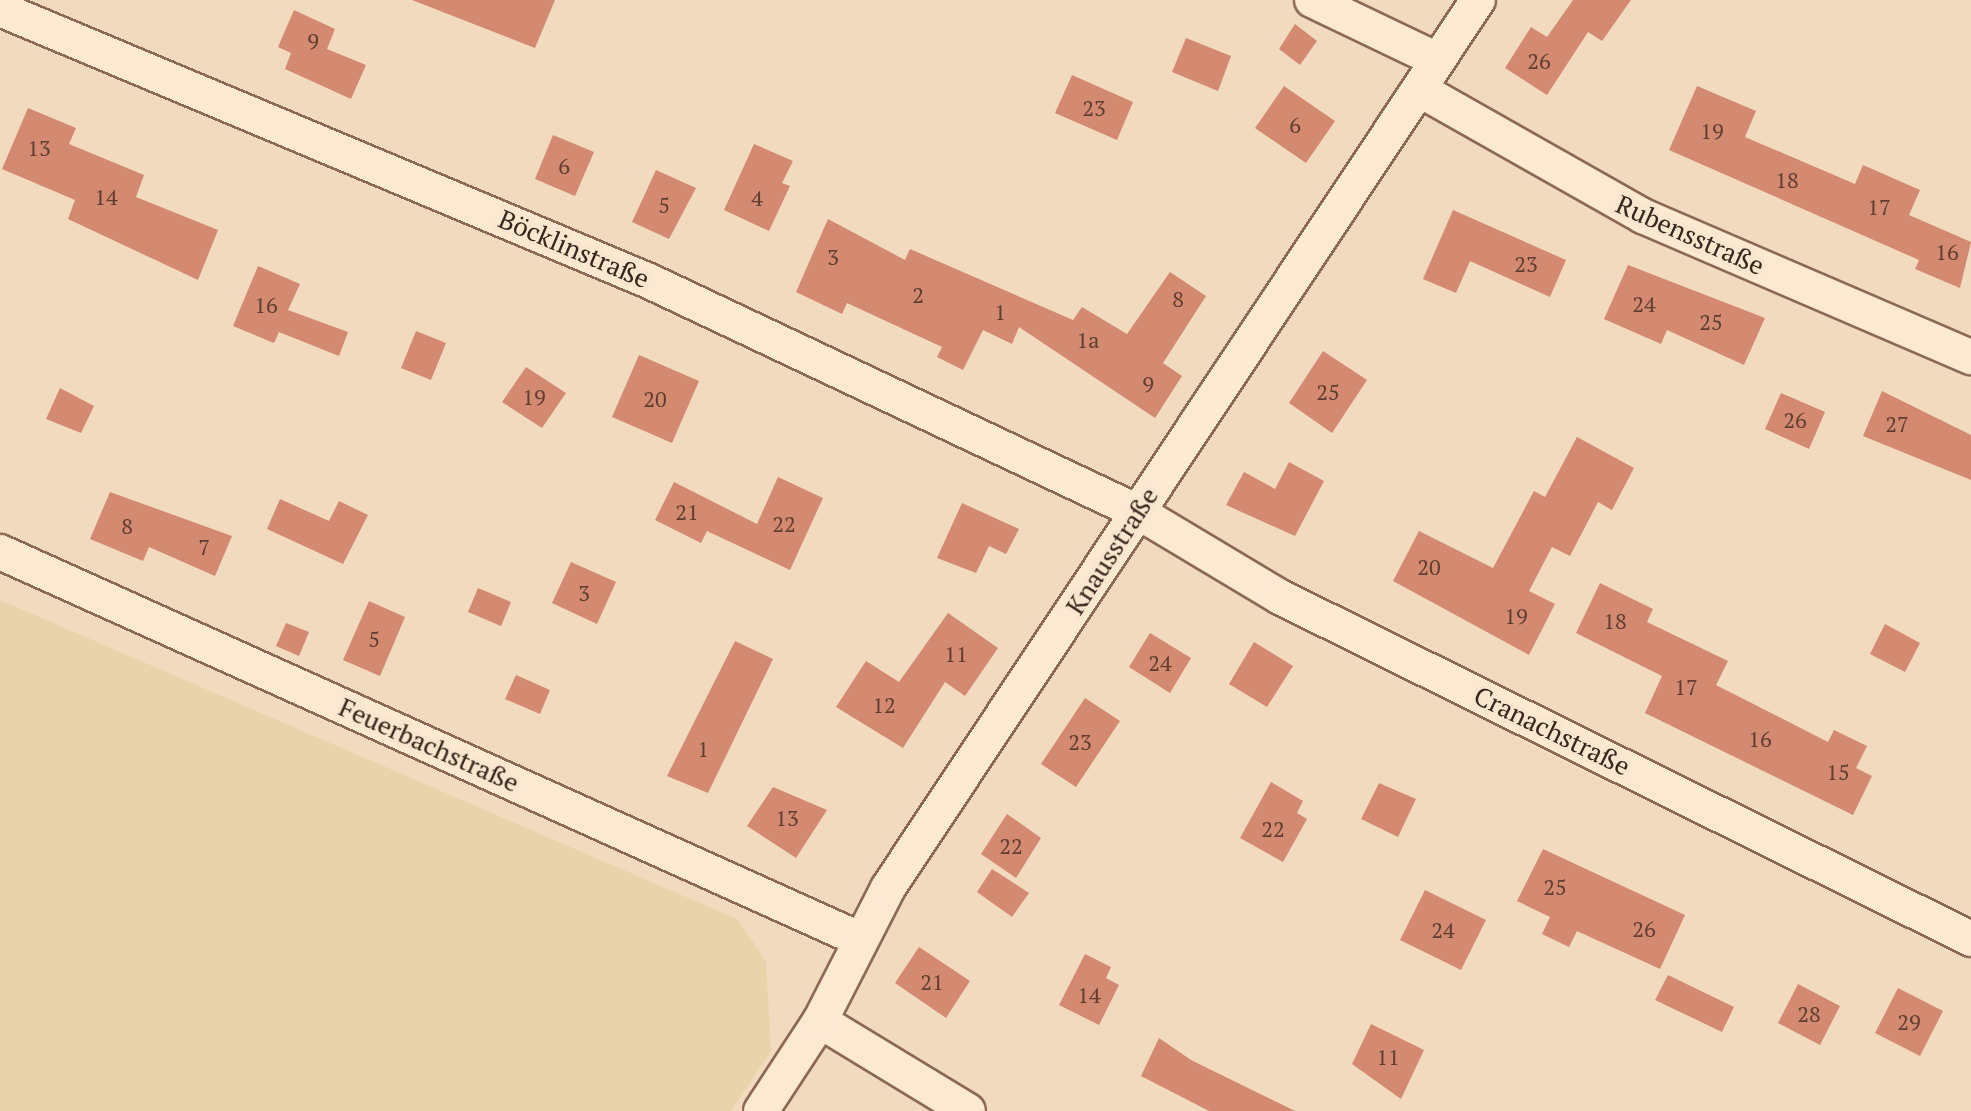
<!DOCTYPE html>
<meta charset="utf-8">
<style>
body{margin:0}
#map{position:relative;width:1971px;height:1111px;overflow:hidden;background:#f2dabe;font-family:"PT Serif",serif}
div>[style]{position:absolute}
.farmland>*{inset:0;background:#e8d4aa}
.building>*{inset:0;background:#d38a70}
.roads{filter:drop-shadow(2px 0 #8b6955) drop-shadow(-2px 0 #8b6955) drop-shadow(0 2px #8b6955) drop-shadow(0 -2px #8b6955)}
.minor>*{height:34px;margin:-17px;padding:0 17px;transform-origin:17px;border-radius:17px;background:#fce9d2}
span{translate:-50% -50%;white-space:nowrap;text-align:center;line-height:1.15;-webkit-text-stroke:8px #f8e6ce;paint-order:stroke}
.number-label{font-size:22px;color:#603e30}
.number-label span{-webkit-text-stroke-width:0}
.street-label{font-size:26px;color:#39251b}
</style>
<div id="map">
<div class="farmland">
<i style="clip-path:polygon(0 600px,737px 919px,766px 961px,771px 1051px,731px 1111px,0 1111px)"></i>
</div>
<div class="building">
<i style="clip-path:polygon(412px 0,555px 0,535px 48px)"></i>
<i style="clip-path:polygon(1573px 0,1631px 0,1602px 41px,1588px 32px,1547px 95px,1505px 68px,1531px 27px,1547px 37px)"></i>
<i style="clip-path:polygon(294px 10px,335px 29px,327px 49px,366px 65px,351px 99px,285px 69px,291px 53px,278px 47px)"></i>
<i style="clip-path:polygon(1295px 24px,1317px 41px,1300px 65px,1279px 49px)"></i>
<i style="clip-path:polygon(1186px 38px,1231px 56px,1218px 91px,1172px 72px)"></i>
<i style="clip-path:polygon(1072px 75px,1133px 102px,1117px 140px,1055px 113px)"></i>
<i style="clip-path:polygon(1284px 86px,1335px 121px,1306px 163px,1255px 128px)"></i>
<i style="clip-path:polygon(1697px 86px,1756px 111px,1745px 137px,1855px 184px,1863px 165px,1920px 190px,1909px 215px,1971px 242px,1960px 288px,1915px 269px,1919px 260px,1669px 150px)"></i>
<i style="clip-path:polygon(28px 108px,76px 128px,69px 144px,144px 175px,136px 197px,218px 230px,198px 280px,68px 219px,75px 200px,2px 169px)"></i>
<i style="clip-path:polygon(553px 135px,594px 152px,575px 196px,535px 179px)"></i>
<i style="clip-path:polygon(754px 144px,793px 161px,782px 183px,790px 186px,769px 231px,724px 210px)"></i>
<i style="clip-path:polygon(656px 170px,696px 188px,669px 239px,632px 222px)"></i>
<i style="clip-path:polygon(1453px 210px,1566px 260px,1550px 297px,1470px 261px,1456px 293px,1423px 279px)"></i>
<i style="clip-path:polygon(828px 219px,905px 260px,910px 249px,1073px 320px,1082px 307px,1127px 334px,1170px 272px,1206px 296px,1163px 363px,1182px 376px,1155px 418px,1019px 327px,1012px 344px,983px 330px,963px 370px,937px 357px,942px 347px,847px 303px,842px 314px,796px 292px)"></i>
<i style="clip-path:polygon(1628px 265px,1765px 318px,1744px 365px,1667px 330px,1661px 344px,1604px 319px)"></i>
<i style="clip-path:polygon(258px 266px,300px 284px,288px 310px,348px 332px,339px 356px,279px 332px,274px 343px,233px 326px)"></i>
<i style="clip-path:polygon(416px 331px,446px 343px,431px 380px,401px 368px)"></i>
<i style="clip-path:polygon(1323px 351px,1367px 380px,1332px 433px,1289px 403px)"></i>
<i style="clip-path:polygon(639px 355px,699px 381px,672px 443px,612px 417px)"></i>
<i style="clip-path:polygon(526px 367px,566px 393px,542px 428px,502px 402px)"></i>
<i style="clip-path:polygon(60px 388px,94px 406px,81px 433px,46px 419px)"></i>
<i style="clip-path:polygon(1882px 391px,1971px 435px,1971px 480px,1863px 436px)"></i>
<i style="clip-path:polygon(1781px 393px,1825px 412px,1809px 449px,1765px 429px)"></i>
<i style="clip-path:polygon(1577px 437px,1634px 468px,1612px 510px,1598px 502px,1570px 556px,1552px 547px,1529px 591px,1555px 604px,1529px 655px,1393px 581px,1419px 531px,1493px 568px,1534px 491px,1545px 497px)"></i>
<i style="clip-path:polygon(1289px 462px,1324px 481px,1295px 536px,1226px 505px,1244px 472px,1275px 489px)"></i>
<i style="clip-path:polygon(778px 477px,823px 498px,790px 570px,707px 531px,701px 543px,655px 520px,674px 482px,757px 524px)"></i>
<i style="clip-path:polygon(110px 492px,232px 536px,215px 576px,149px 547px,143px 561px,90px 539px)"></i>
<i style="clip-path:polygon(280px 499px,329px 521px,339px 501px,368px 515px,343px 564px,267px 529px)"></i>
<i style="clip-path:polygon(962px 503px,1019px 529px,1006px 554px,989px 546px,976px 573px,937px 558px)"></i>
<i style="clip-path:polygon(571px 562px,616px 582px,597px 624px,552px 603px)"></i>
<i style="clip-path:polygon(1600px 583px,1653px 609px,1647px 622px,1728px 661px,1716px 685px,1828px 742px,1834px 730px,1867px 746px,1856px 768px,1872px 776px,1853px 815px,1645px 713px,1662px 676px,1576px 633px)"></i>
<i style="clip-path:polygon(478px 588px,511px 602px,501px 626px,468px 612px)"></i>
<i style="clip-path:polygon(369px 601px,405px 617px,380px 676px,343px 660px)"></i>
<i style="clip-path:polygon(948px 613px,998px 648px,965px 696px,945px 682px,903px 748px,836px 707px,866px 661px,899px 682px)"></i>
<i style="clip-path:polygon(286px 623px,309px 632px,299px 656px,276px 646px)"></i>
<i style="clip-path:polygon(1885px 624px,1920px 643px,1905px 672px,1870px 654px)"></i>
<i style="clip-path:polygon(1150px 633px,1191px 658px,1170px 693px,1129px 667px)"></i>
<i style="clip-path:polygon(735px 641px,773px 659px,708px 793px,667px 776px)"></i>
<i style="clip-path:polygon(1254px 642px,1293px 666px,1267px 707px,1229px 684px)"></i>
<i style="clip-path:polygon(516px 675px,550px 690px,540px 714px,505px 699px)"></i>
<i style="clip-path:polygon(1085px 698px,1120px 721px,1076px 787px,1041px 764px)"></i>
<i style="clip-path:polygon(1271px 782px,1303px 801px,1297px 813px,1307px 819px,1283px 862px,1240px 838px)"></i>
<i style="clip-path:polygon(1379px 783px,1416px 799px,1398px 837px,1361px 819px)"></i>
<i style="clip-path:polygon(773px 787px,827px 810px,796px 858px,747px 826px)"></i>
<i style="clip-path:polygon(1007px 814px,1041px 838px,1016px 878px,981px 854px)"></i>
<i style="clip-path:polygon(1543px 849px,1685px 915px,1660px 969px,1577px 931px,1569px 947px,1542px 934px,1550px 917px,1517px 901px)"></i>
<i style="clip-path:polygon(992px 869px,1029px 893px,1012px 917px,977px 892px)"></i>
<i style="clip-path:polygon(1425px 890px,1486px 920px,1461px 970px,1400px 940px)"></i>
<i style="clip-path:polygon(919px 947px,970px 981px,946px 1018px,895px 983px)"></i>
<i style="clip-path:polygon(1085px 954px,1111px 967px,1106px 978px,1119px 985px,1099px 1025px,1059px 1005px)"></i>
<i style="clip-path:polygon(1668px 975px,1734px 1007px,1722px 1032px,1655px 1000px)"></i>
<i style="clip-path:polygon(1798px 984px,1840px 1006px,1820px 1045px,1778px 1023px)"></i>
<i style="clip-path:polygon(1898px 988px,1943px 1011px,1920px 1056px,1875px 1033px)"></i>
<i style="clip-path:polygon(1371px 1024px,1424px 1050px,1401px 1099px,1352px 1064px)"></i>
<i style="clip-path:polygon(1159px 1038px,1191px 1060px,1295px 1111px,1209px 1111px,1141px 1076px)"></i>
</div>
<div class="roads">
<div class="minor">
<i style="left:1312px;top:0;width:139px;rotate:25.6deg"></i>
<i style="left:0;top:9px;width:704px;rotate:22.74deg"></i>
<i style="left:649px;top:281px;width:541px;rotate:25.29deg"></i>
<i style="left:1138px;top:512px;width:165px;rotate:30.9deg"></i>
<i style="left:1280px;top:597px;width:771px;rotate:26.33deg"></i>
<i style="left:1422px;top:91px;width:254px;rotate:29.5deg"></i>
<i style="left:1643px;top:216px;width:357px;rotate:23.3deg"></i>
<i style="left:0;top:552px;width:940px;rotate:24.25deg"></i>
<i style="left:820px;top:1021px;width:173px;rotate:31.3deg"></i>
<i style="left:761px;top:1111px;width:108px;rotate:-56.8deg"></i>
<i style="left:820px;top:1021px;width:149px;rotate:-62.9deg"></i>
<i style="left:888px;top:888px;width:1066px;rotate:-56.4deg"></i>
</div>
</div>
<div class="number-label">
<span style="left:313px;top:41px">9</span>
<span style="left:1539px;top:61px">26</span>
<span style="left:1094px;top:108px">23</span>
<span style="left:1295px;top:125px">6</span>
<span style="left:1712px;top:131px">19</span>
<span style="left:39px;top:148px">13</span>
<span style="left:564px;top:166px">6</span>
<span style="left:1787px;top:180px">18</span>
<span style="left:106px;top:197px">14</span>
<span style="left:757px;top:198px">4</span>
<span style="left:664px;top:205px">5</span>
<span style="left:1879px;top:207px">17</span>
<span style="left:1947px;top:252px">16</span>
<span style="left:833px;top:257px">3</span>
<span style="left:1526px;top:264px">23</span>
<span style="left:918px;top:295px">2</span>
<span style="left:1178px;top:299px">8</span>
<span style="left:1644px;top:304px">24</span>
<span style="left:266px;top:305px">16</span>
<span style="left:1000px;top:312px">1</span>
<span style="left:1711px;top:322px">25</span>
<span style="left:1088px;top:340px">1a</span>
<span style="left:1148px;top:384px">9</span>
<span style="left:1328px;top:392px">25</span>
<span style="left:534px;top:397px">19</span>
<span style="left:655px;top:399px">20</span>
<span style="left:1795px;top:420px">26</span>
<span style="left:1897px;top:424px">27</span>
<span style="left:687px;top:512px">21</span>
<span style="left:784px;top:524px">22</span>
<span style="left:127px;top:526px">8</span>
<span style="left:204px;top:547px">7</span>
<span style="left:1429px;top:567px">20</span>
<span style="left:584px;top:593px">3</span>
<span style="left:1516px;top:616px">19</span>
<span style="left:1615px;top:621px">18</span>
<span style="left:374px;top:639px">5</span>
<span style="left:956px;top:654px">11</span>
<span style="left:1160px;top:663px">24</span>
<span style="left:1686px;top:687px">17</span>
<span style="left:884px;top:705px">12</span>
<span style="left:1760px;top:739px">16</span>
<span style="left:1080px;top:742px">23</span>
<span style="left:703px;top:749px">1</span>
<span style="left:1838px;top:772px">15</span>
<span style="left:787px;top:818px">13</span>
<span style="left:1273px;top:829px">22</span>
<span style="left:1011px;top:846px">22</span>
<span style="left:1555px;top:887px">25</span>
<span style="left:1644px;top:929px">26</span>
<span style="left:1443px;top:930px">24</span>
<span style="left:932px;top:982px">21</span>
<span style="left:1089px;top:995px">14</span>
<span style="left:1809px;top:1014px">28</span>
<span style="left:1909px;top:1022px">29</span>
<span style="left:1388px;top:1057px">11</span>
</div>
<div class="street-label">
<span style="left:1690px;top:235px;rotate:24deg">Rubensstraße</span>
<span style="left:574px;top:249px;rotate:23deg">Böcklinstraße</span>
<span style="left:1112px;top:551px;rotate:-57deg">Knausstraße</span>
<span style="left:1552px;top:731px;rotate:26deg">Cranachstraße</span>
<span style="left:429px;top:745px;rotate:24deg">Feuerbachstraße</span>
</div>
</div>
